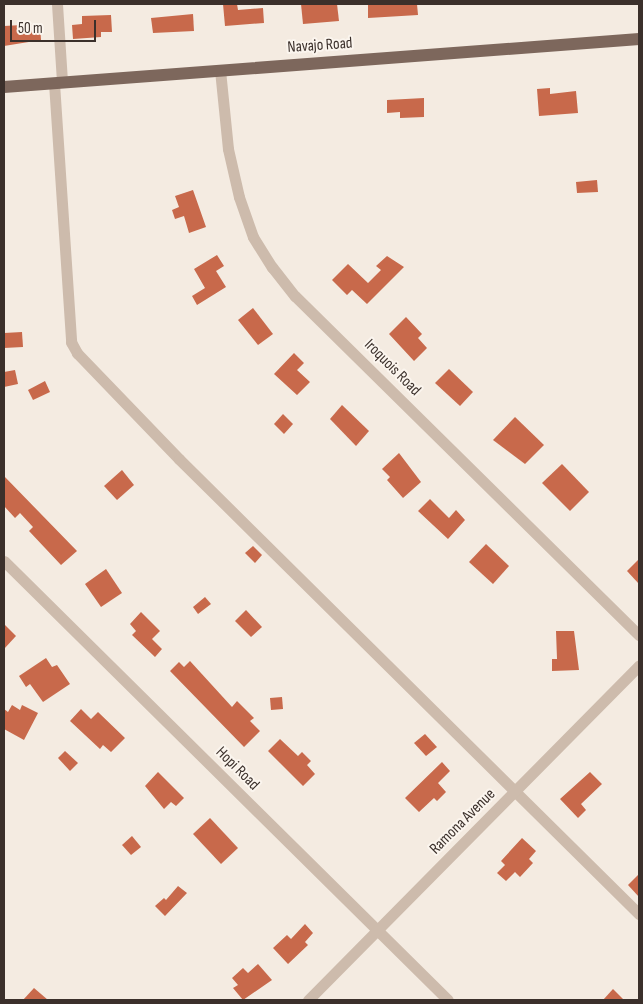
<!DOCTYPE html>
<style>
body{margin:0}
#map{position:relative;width:643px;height:1004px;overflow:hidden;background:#f4ebe1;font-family:"Sofia Sans Condensed",sans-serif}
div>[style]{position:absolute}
.building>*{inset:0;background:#c8694b}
.minor>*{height:11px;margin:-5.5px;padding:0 5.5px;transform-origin:5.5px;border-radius:5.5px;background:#cdbbac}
.major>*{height:12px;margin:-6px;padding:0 6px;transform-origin:6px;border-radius:6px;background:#7d675c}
span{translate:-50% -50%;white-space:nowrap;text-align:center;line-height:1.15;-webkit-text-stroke:4px #fbf5ee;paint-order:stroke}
.street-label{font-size:16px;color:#3b302b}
.frame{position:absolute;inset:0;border:5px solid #3b302b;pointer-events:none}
.scale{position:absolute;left:10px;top:20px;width:86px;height:22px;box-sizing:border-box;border:2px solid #3b302b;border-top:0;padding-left:6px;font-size:15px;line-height:18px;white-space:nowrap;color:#3b302b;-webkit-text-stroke:4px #fbf5ee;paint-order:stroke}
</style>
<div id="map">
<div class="building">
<i style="clip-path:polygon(223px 4px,237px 4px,238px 10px,263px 8px,264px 23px,225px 26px)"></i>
<i style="clip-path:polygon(301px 4px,337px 4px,339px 21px,303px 24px)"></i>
<i style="clip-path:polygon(368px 4px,417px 4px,418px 15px,368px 18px)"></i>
<i style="clip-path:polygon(193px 14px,194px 31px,153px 33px,151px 18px)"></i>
<i style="clip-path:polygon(111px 15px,112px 32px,101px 32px,101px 37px,73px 39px,72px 25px,82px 24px,82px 16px)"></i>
<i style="clip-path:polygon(40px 24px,41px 40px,4px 46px,4px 26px)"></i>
<i style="clip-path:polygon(550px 88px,550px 94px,576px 91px,578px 113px,539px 116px,537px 89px)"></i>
<i style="clip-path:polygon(424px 98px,424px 117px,400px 118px,400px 112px,387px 113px,387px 100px)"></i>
<i style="clip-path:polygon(597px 180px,598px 192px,577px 193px,576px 182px)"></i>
<i style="clip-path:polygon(193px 190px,206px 227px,189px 233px,184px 216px,175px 219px,172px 210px,179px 207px,175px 196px)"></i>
<i style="clip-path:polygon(217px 255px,224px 266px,216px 271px,226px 287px,197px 305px,192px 296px,205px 288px,194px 269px)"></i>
<i style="clip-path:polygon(387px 256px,404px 267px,367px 304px,352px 290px,347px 295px,332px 280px,348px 264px,368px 283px,381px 270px,376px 266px)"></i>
<i style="clip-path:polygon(253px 308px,273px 334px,258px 345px,238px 320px)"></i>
<i style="clip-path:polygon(406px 317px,422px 334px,418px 338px,427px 348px,414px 361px,389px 334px)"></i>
<i style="clip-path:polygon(22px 332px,23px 347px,4px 348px,4px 333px)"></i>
<i style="clip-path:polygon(294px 353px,304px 363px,297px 370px,310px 382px,297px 395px,274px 374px)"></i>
<i style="clip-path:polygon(449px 369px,473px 392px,460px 406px,435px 383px)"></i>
<i style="clip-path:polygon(15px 370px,18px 384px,4px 387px,4px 372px)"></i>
<i style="clip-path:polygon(45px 381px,50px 392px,33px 400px,28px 390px)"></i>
<i style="clip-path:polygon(342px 405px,369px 431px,356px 446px,330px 419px)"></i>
<i style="clip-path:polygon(283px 414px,293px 424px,284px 434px,274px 424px)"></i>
<i style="clip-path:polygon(515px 417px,544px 445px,525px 464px,493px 440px)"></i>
<i style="clip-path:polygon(399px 453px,421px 482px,403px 498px,387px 480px,390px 477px,382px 469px)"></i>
<i style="clip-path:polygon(562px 464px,589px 492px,570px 511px,542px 483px)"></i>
<i style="clip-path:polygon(122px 470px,134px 485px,117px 500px,104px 486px)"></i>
<i style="clip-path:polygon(4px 476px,77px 551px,61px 565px,29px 531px,33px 527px,20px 513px,15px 518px,4px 506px)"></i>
<i style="clip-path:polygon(430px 499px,449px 518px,456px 510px,465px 520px,448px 539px,418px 511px)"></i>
<i style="clip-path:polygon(486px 544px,509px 566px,493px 584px,469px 562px)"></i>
<i style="clip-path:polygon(253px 546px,262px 555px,255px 563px,245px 553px)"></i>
<i style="clip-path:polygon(639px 559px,639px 584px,627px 571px)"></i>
<i style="clip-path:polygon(106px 569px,122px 593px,101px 607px,85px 584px)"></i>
<i style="clip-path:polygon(205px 597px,211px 604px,198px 614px,193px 607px)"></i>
<i style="clip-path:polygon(246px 610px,262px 627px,251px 637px,235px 621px)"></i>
<i style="clip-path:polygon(141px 612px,160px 631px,152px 639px,162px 649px,155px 657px,132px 635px,136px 631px,130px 624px)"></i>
<i style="clip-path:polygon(4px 624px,16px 636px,4px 649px)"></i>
<i style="clip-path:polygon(556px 631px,574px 631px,579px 670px,552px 671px,552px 659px,557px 659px)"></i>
<i style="clip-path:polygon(46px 658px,52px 667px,57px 665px,70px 684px,43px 702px,30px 684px,26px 687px,19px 676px)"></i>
<i style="clip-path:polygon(190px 661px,232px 707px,237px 701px,254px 718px,250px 721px,260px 731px,244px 747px,170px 671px,179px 662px,184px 667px)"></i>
<i style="clip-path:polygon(282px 697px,283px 709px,271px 710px,270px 698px)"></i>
<i style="clip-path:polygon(12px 705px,20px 710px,22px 705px,38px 713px,24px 740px,4px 729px,4px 709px,8px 712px)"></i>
<i style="clip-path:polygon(81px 709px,91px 719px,98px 712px,125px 738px,111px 752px,103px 745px,100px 749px,70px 721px)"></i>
<i style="clip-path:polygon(425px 734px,437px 747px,426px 756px,414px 743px)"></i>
<i style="clip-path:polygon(280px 739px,298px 756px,302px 752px,311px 761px,307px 765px,315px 774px,303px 786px,268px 751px)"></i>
<i style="clip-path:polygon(65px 751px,78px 763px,70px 771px,58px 758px)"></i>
<i style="clip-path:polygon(442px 762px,450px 771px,438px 783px,446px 792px,437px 801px,434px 798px,419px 812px,405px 798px)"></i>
<i style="clip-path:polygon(158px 772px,184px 798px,176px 806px,171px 802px,164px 809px,145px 786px)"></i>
<i style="clip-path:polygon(590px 772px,602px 784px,581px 804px,586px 810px,578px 818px,560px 799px)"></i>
<i style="clip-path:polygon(210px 818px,238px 848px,221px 864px,193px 834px)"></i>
<i style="clip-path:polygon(132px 836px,141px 847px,131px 855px,122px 845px)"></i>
<i style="clip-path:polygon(522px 838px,536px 851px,529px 859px,533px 863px,520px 877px,515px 872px,506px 881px,497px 873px,505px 865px,501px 861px)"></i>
<i style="clip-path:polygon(639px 874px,639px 897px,628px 885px)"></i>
<i style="clip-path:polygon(178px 886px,187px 893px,165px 916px,155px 906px,164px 898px,166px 900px)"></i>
<i style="clip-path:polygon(305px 924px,313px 933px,305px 942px,308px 945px,288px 964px,273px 948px,287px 935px,291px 939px)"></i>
<i style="clip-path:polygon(258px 964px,272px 980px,243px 1000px,233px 988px,238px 985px,232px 978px,243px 968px,248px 973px)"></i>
<i style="clip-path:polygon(34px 988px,48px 1000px,23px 1000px)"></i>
<i style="clip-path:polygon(613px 989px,624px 1000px,603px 1000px)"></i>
</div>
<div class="minor">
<i style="left:57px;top:4px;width:78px;rotate:86.3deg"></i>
<i style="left:220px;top:70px;width:79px;rotate:84.2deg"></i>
<i style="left:228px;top:149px;width:49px;rotate:77.1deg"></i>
<i style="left:239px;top:197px;width:42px;rotate:70.7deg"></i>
<i style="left:253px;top:237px;width:36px;rotate:58deg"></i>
<i style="left:272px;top:267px;width:37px;rotate:52deg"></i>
<i style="left:295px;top:296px;width:483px;rotate:44.6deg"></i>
<i style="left:54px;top:83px;width:260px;rotate:86.2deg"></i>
<i style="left:71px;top:342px;width:13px;rotate:61deg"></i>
<i style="left:77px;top:353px;width:147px;rotate:46.1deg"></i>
<i style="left:179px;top:459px;width:647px;rotate:44.69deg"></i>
<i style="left:4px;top:561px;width:624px;rotate:44.68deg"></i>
<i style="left:308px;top:1000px;width:471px;rotate:-45.3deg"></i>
</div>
<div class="major">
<i style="left:4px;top:87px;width:637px;rotate:-4.32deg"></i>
</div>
<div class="street-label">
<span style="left:320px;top:46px;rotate:-4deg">Navajo Road</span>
<span style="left:392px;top:368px;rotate:45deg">Iroquois Road</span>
<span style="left:237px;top:769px;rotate:45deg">Hopi Road</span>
<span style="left:463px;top:822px;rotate:-45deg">Ramona Avenue</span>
</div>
<div class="frame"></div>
<div class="scale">50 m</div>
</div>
